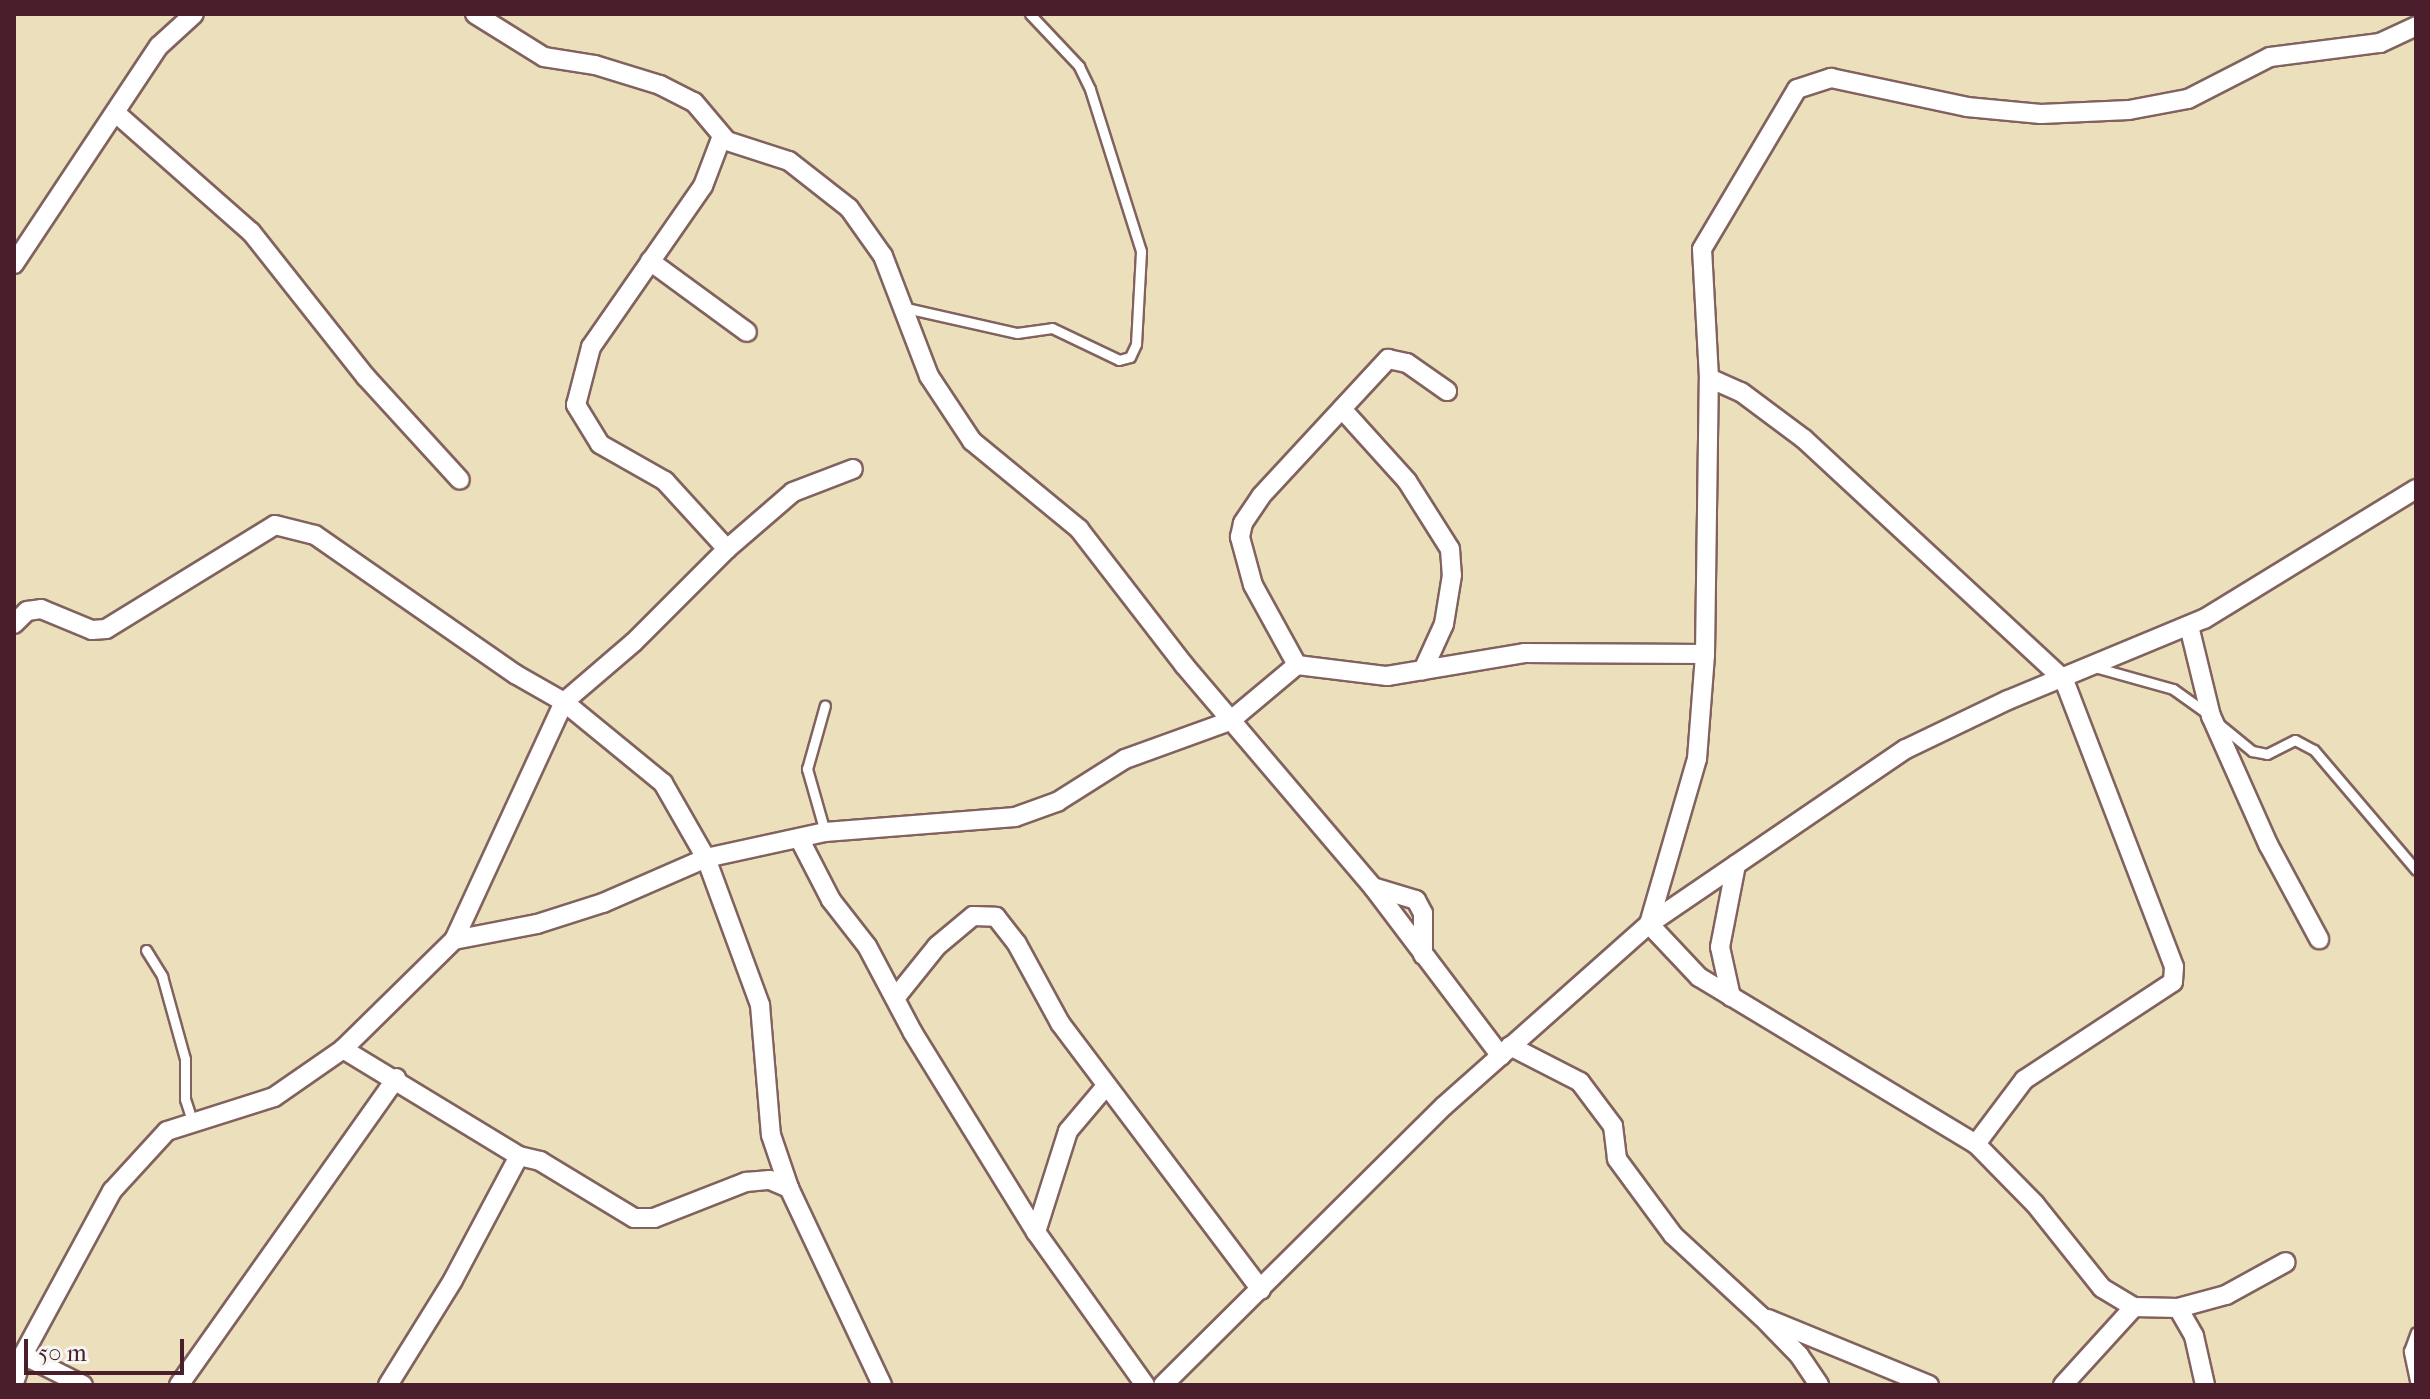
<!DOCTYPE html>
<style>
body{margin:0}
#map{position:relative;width:2430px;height:1399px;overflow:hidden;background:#ebdfbc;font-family:"IM FELL French Canon",serif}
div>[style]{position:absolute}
.roads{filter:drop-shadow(2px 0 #82625e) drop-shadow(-2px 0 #82625e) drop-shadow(0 2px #82625e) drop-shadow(0 -2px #82625e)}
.lane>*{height:9px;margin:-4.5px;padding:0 4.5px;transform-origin:4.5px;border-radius:4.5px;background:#fff}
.street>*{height:18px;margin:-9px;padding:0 9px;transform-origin:9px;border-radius:9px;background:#fff}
span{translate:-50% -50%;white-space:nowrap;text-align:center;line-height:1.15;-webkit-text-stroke:6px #f6f6f2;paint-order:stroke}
.frame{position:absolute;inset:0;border:16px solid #4a1f2b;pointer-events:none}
.scale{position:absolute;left:24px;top:1339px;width:160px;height:36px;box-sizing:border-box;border:4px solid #4a1f2b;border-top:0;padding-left:10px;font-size:24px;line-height:28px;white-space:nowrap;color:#4a1f2b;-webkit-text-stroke:6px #f6f6f2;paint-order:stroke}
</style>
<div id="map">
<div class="roads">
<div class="lane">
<i style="left:906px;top:308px;width:114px;rotate:12.7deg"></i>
<i style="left:1017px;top:333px;width:35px;rotate:-8deg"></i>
<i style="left:1052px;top:328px;width:74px;rotate:25.5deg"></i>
<i style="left:1119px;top:360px;width:11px;rotate:-15deg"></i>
<i style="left:1130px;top:357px;width:14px;rotate:-65deg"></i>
<i style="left:1136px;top:344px;width:93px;rotate:-86.9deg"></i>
<i style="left:1141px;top:251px;width:170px;rotate:-107.5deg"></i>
<i style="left:1090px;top:89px;width:25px;rotate:-116deg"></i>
<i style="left:1079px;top:66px;width:71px;rotate:-133.3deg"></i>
<i style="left:2098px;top:668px;width:78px;rotate:15.6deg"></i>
<i style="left:2173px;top:689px;width:43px;rotate:35.5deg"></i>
<i style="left:2219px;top:724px;width:43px;rotate:39.3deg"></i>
<i style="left:2252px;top:751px;width:15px;rotate:11deg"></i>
<i style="left:2267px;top:754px;width:31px;rotate:-27deg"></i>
<i style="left:2295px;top:740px;width:21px;rotate:28deg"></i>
<i style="left:2314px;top:750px;width:157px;rotate:49.6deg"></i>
<i style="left:825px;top:832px;width:66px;rotate:-105.9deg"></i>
<i style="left:807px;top:769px;width:66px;rotate:-74.3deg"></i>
<i style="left:146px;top:950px;width:31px;rotate:58deg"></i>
<i style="left:162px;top:976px;width:86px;rotate:74.5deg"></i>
<i style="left:185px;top:1059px;width:40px;rotate:90deg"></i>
<i style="left:185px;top:1099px;width:26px;rotate:72deg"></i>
<i style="left:2416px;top:1385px;width:35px;rotate:-102deg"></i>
<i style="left:2409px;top:1351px;width:20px;rotate:-70deg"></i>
</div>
<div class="street">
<i style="left:475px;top:14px;width:81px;rotate:31.9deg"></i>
<i style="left:544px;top:57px;width:52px;rotate:8.9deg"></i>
<i style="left:595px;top:65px;width:68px;rotate:17.1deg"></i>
<i style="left:660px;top:85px;width:38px;rotate:27deg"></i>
<i style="left:694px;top:102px;width:51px;rotate:49.8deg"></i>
<i style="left:727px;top:141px;width:65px;rotate:17.9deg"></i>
<i style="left:789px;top:161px;width:76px;rotate:38.1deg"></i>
<i style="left:849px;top:208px;width:59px;rotate:54.7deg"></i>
<i style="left:883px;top:256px;width:129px;rotate:69deg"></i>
<i style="left:929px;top:376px;width:78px;rotate:56.5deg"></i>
<i style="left:972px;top:441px;width:139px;rotate:39.4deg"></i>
<i style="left:1079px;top:529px;width:172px;rotate:52.3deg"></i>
<i style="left:1184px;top:665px;width:292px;rotate:49.6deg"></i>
<i style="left:1373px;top:887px;width:212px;rotate:52.9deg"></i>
<i style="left:117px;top:114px;width:179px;rotate:41.4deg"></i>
<i style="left:251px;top:232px;width:185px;rotate:51.6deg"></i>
<i style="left:366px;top:377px;width:139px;rotate:47.6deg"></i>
<i style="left:650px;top:261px;width:120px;rotate:36.2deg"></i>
<i style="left:14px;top:264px;width:262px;rotate:-56.4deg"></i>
<i style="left:159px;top:46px;width:47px;rotate:-42.4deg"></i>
<i style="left:1709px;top:378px;width:35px;rotate:24deg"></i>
<i style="left:1741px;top:392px;width:79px;rotate:36.7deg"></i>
<i style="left:1804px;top:439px;width:355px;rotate:42.8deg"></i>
<i style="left:2064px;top:680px;width:307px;rotate:69deg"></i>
<i style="left:2174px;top:967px;width:15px;rotate:94deg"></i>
<i style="left:2173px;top:982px;width:178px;rotate:146.7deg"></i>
<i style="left:2024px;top:1080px;width:80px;rotate:126.9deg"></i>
<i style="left:1342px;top:409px;width:97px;rotate:47.9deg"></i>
<i style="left:1407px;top:481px;width:80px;rotate:57.7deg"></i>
<i style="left:1450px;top:549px;width:26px;rotate:86deg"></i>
<i style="left:1452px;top:575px;width:50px;rotate:99.3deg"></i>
<i style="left:1444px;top:624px;width:51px;rotate:114.5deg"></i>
<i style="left:727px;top:549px;width:87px;rotate:-40.8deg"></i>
<i style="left:793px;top:492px;width:64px;rotate:-21deg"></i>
<i style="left:14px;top:624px;width:18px;rotate:-45deg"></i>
<i style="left:27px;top:611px;width:14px;rotate:-8deg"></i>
<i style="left:41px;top:609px;width:55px;rotate:22.4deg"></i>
<i style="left:92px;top:630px;width:14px;rotate:-4deg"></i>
<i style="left:106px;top:629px;width:198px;rotate:-31.6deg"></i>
<i style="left:275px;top:525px;width:41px;rotate:14deg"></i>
<i style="left:315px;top:535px;width:244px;rotate:34.8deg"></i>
<i style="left:515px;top:674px;width:56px;rotate:29.7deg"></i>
<i style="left:564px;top:702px;width:92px;rotate:-40.6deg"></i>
<i style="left:634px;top:642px;width:132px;rotate:-45deg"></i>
<i style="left:727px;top:549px;width:92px;rotate:-132.4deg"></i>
<i style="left:665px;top:481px;width:75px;rotate:-150.4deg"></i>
<i style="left:600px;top:444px;width:46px;rotate:-121.6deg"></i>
<i style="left:576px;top:405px;width:60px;rotate:-75.5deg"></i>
<i style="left:591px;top:347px;width:196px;rotate:-55.2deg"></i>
<i style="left:703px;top:186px;width:53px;rotate:-69.2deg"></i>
<i style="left:2189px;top:626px;width:93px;rotate:76.3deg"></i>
<i style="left:2211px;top:716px;width:142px;rotate:66deg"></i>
<i style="left:2269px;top:846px;width:106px;rotate:61.7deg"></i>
<i style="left:1297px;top:665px;width:91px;rotate:7deg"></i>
<i style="left:1387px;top:676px;width:139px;rotate:-9.5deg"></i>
<i style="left:1524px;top:653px;width:181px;rotate:0.3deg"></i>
<i style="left:799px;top:838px;width:70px;rotate:62.7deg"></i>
<i style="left:831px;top:900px;width:58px;rotate:52deg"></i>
<i style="left:867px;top:946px;width:98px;rotate:62.1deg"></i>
<i style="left:913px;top:1033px;width:234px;rotate:58.3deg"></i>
<i style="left:1036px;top:1232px;width:188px;rotate:54.5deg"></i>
<i style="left:1373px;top:887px;width:45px;rotate:16.8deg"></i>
<i style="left:1416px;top:900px;width:15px;rotate:62deg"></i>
<i style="left:1423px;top:913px;width:42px;rotate:90deg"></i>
<i style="left:1649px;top:924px;width:172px;rotate:-73.8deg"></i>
<i style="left:1697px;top:759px;width:105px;rotate:-85.6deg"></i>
<i style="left:1705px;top:654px;width:276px;rotate:-89.2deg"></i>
<i style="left:1709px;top:378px;width:129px;rotate:-93.1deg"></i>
<i style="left:1702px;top:249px;width:186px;rotate:-59.3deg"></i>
<i style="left:1797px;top:89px;width:36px;rotate:-18deg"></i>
<i style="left:1831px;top:78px;width:139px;rotate:12deg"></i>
<i style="left:1967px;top:107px;width:74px;rotate:5.4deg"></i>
<i style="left:2041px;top:114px;width:88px;rotate:-2.6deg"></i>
<i style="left:2129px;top:110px;width:60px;rotate:-10.6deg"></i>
<i style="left:2188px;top:99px;width:92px;rotate:-27.1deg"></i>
<i style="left:2270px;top:57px;width:111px;rotate:-7.3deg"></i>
<i style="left:2380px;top:43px;width:40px;rotate:-25deg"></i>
<i style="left:1649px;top:924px;width:311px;rotate:-34.3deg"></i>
<i style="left:1906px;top:749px;width:113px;rotate:-25.7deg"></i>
<i style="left:2008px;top:700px;width:212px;rotate:-22.5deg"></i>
<i style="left:2204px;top:619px;width:249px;rotate:-31.5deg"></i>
<i style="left:454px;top:940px;width:262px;rotate:-65.2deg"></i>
<i style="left:564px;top:702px;width:128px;rotate:39.3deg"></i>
<i style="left:663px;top:783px;width:86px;rotate:60.2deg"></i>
<i style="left:706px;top:858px;width:157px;rotate:69.8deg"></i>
<i style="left:760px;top:1005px;width:130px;rotate:85.2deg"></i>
<i style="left:771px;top:1135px;width:56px;rotate:71.2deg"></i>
<i style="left:789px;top:1188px;width:218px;rotate:64.7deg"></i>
<i style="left:896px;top:997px;width:65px;rotate:-51.2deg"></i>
<i style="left:937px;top:946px;width:47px;rotate:-39.8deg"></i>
<i style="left:973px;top:916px;width:23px;rotate:2deg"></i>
<i style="left:996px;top:917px;width:34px;rotate:52deg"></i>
<i style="left:1017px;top:944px;width:90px;rotate:61.4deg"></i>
<i style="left:1060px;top:1023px;width:334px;rotate:53deg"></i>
<i style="left:1731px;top:997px;width:51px;rotate:-102.4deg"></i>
<i style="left:1720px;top:947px;width:84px;rotate:-79deg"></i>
<i style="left:1510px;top:1046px;width:79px;rotate:27.2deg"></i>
<i style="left:1580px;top:1082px;width:55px;rotate:53.1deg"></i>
<i style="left:1613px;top:1126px;width:33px;rotate:83deg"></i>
<i style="left:1617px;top:1159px;width:94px;rotate:53.6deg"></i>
<i style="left:1673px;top:1235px;width:121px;rotate:42.7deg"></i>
<i style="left:1762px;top:1317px;width:53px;rotate:45.8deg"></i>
<i style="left:1799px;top:1355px;width:36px;rotate:56deg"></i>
<i style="left:343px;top:1049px;width:206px;rotate:31.3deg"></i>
<i style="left:1036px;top:1232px;width:106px;rotate:-72.4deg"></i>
<i style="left:1068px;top:1131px;width:59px;rotate:-49.8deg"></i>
<i style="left:2178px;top:1308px;width:50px;rotate:-15.2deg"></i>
<i style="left:2226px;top:1295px;width:68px;rotate:-28.8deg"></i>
<i style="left:1768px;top:1319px;width:174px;rotate:22.3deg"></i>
<i style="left:23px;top:1355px;width:67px;rotate:26.6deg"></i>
<i style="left:14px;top:1383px;width:29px;rotate:-72deg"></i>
<i style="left:23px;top:1355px;width:187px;rotate:-61.5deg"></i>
<i style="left:112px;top:1191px;width:81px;rotate:-47.5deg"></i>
<i style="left:167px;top:1131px;width:112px;rotate:-17.6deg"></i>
<i style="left:274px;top:1097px;width:84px;rotate:-34.8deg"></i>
<i style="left:343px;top:1049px;width:156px;rotate:-44.5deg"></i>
<i style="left:454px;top:940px;width:85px;rotate:-10.9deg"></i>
<i style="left:537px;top:924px;width:69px;rotate:-17.7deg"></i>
<i style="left:603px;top:903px;width:112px;rotate:-23.6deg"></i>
<i style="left:706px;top:858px;width:122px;rotate:-12.3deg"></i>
<i style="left:825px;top:832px;width:191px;rotate:-4.5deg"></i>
<i style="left:1015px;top:817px;width:45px;rotate:-19.7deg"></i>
<i style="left:1057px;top:802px;width:80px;rotate:-32.3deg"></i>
<i style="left:1125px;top:759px;width:112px;rotate:-19.9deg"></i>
<i style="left:1230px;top:721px;width:87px;rotate:-39.9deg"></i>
<i style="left:1297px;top:665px;width:91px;rotate:-118.8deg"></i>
<i style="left:1253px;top:585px;width:50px;rotate:-105.2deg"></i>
<i style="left:1240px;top:537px;width:14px;rotate:-78deg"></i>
<i style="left:1243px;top:523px;width:32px;rotate:-56deg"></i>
<i style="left:1261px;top:496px;width:187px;rotate:-47.2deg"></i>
<i style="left:1388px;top:359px;width:19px;rotate:12deg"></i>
<i style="left:1407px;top:363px;width:49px;rotate:35deg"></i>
<i style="left:179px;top:1385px;width:376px;rotate:-54.7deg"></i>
<i style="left:388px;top:1385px;width:123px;rotate:-58.2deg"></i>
<i style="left:453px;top:1280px;width:140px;rotate:-62deg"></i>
<i style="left:519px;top:1156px;width:22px;rotate:13deg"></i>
<i style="left:540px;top:1161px;width:110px;rotate:31.2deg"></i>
<i style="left:634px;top:1218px;width:20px"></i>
<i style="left:654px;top:1218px;width:99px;rotate:-21.4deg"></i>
<i style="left:746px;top:1182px;width:24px;rotate:-5deg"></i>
<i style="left:770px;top:1180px;width:21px;rotate:23deg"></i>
<i style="left:1163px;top:1385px;width:396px;rotate:-44.8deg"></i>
<i style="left:1444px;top:1106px;width:274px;rotate:-41.6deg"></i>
<i style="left:1649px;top:924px;width:73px;rotate:46.7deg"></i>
<i style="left:1699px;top:977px;width:323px;rotate:31.1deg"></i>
<i style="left:1976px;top:1144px;width:84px;rotate:45.5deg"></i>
<i style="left:2035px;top:1204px;width:107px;rotate:51.4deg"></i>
<i style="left:2102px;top:1288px;width:37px;rotate:31deg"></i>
<i style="left:2134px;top:1307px;width:44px;rotate:1.3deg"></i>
<i style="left:2178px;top:1308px;width:32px;rotate:60deg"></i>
<i style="left:2194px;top:1336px;width:50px;rotate:77.3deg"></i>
<i style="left:2063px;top:1385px;width:105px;rotate:-47.7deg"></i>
</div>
</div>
<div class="frame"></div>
<div class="scale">50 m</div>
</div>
